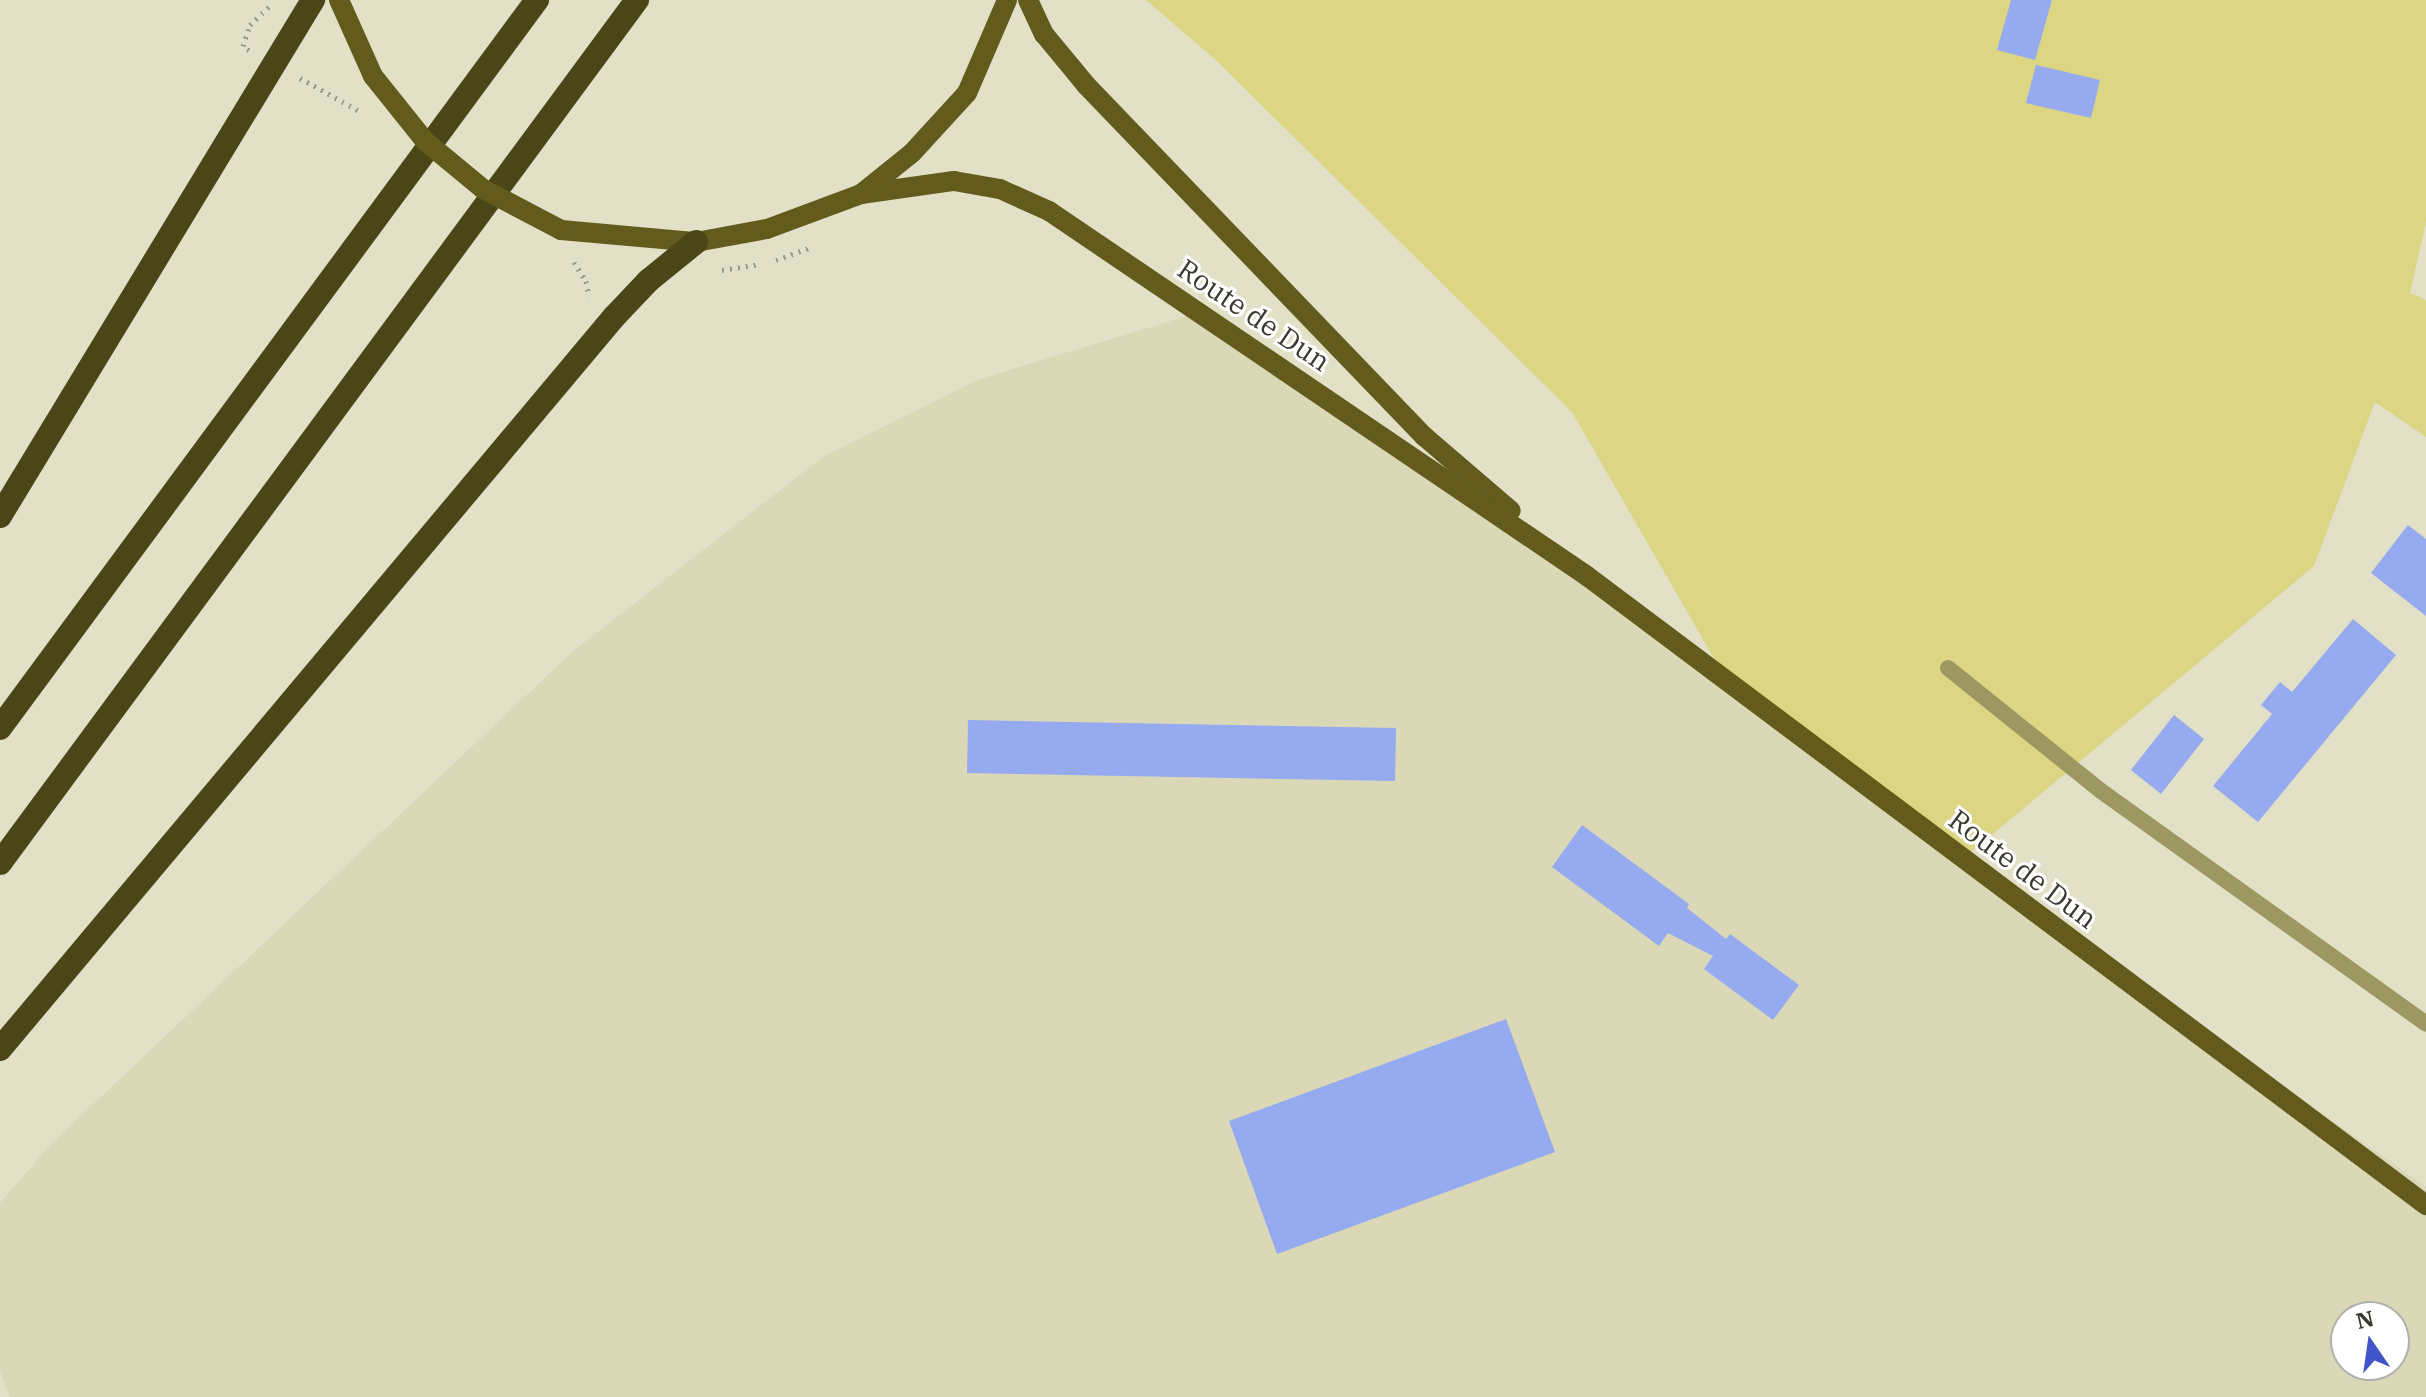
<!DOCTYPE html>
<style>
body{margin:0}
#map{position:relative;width:2426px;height:1397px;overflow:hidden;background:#e2e0c7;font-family:"IBM Plex Serif",serif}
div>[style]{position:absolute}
.built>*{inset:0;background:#dad8b7}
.green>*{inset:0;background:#dcd584}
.building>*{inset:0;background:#96aaf0}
.path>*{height:5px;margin-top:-2.5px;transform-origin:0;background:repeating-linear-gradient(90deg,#9c9b88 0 2px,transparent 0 8px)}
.street>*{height:16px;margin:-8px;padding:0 8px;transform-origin:8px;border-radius:8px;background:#9d9862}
.primary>*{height:20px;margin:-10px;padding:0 10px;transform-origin:10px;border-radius:10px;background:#625b1c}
.highway>*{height:24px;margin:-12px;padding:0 12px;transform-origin:12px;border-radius:12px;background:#4b4618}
.primary-bridge>*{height:20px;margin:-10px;padding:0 10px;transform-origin:10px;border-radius:10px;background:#625b1c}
span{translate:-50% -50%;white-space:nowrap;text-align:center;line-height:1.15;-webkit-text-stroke:6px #fff;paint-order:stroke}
.street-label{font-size:28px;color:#3a392f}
.north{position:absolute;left:2330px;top:1301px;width:80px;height:80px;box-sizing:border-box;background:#fff;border:2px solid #b0b0ac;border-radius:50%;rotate:347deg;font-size:22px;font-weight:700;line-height:32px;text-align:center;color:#3a392f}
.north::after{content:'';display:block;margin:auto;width:28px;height:36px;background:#4255c8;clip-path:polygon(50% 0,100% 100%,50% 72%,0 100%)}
</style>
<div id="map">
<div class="built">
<i style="clip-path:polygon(evenodd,1200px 312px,1587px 576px,1963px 859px,2426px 1187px,2426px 1397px,10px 1397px,0 1371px,0 1203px,52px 1143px,572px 652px,823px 457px,980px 379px,1200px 312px,2346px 1317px,2394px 1317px,2394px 1365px,2346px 1365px,2346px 1317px)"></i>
</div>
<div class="green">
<i style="clip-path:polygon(1146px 0,2426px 0,2426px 222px,2410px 293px,2426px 300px,2426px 437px,2375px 402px,2314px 566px,1963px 859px,1727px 681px,1572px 412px,1219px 63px)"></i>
</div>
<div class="building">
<i style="clip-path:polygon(2011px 0,2052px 0,2035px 60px,1997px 50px)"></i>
<i style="clip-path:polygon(2036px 65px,2100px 80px,2091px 118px,2026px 103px)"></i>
<i style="clip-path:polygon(2408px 525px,2426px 539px,2426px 616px,2371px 573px)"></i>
<i style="clip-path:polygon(2353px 619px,2396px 655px,2258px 822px,2213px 786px,2272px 714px,2261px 705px,2280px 682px,2292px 692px)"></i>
<i style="clip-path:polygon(2174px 715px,2204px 739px,2161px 794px,2131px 770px)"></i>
<i style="clip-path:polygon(968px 720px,1396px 728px,1395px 781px,967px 773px)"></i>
<i style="clip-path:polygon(1582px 825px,1689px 904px,1687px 908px,1726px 939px,1730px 934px,1799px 985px,1773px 1020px,1704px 969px,1713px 956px,1668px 933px,1659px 946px,1552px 867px)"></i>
<i style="clip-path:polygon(1506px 1019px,1555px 1152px,1277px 1254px,1229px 1121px)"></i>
</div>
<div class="path">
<i style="left:249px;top:50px;width:7px;rotate:-146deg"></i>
<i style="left:243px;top:46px;width:22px;rotate:-72deg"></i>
<i style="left:250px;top:25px;width:28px;rotate:-44deg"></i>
<i style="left:300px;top:78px;width:70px;rotate:29.1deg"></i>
<i style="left:776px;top:260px;width:38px;rotate:-20deg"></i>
<i style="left:574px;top:262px;width:22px;rotate:58deg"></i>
<i style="left:586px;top:281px;width:16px;rotate:79deg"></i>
<i style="left:722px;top:270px;width:37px;rotate:-9deg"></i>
</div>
<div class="street">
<i style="left:1948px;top:668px;width:196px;rotate:38.8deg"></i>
<i style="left:2101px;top:791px;width:400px;rotate:35.6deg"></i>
</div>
<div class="primary">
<i style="left:339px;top:0;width:83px;rotate:65.9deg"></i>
<i style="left:1028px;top:0;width:38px;rotate:65deg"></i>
<i style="left:1044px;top:34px;width:66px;rotate:50.5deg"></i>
<i style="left:1086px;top:85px;width:489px;rotate:46.1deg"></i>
<i style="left:1425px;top:437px;width:113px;rotate:40.7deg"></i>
<i style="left:861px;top:194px;width:94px;rotate:-8deg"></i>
<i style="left:954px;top:181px;width:47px;rotate:9.9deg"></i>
<i style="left:1000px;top:189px;width:54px;rotate:24.2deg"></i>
<i style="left:1049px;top:211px;width:650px;rotate:34.15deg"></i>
<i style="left:1587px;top:576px;width:1049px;rotate:36.86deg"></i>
<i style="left:561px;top:230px;width:136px;rotate:5.1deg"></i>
<i style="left:696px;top:242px;width:72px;rotate:-10.4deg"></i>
<i style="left:767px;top:229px;width:100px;rotate:-20.4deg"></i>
<i style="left:861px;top:194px;width:65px;rotate:-38.8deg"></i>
<i style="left:912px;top:153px;width:81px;rotate:-47.5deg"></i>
<i style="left:967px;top:93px;width:101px;rotate:-66.7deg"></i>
</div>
<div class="highway">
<i style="left:0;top:516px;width:604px;rotate:-58.76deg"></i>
<i style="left:0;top:728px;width:905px;rotate:-53.59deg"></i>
<i style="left:0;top:863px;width:1073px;rotate:-53.57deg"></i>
<i style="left:0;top:1049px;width:955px;rotate:-50.01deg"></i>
<i style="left:614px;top:317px;width:50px;rotate:-46.6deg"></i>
<i style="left:648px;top:281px;width:62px;rotate:-39.1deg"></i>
</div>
<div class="primary-bridge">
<i style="left:373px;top:76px;width:83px;rotate:51.3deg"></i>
<i style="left:425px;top:141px;width:75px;rotate:39.6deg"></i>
<i style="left:483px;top:189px;width:88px;rotate:27.7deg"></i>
</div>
<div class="street-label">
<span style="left:1254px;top:315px;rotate:34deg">Route de Dun</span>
<span style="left:2023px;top:869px;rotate:37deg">Route de Dun</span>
</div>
<div class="north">N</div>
</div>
